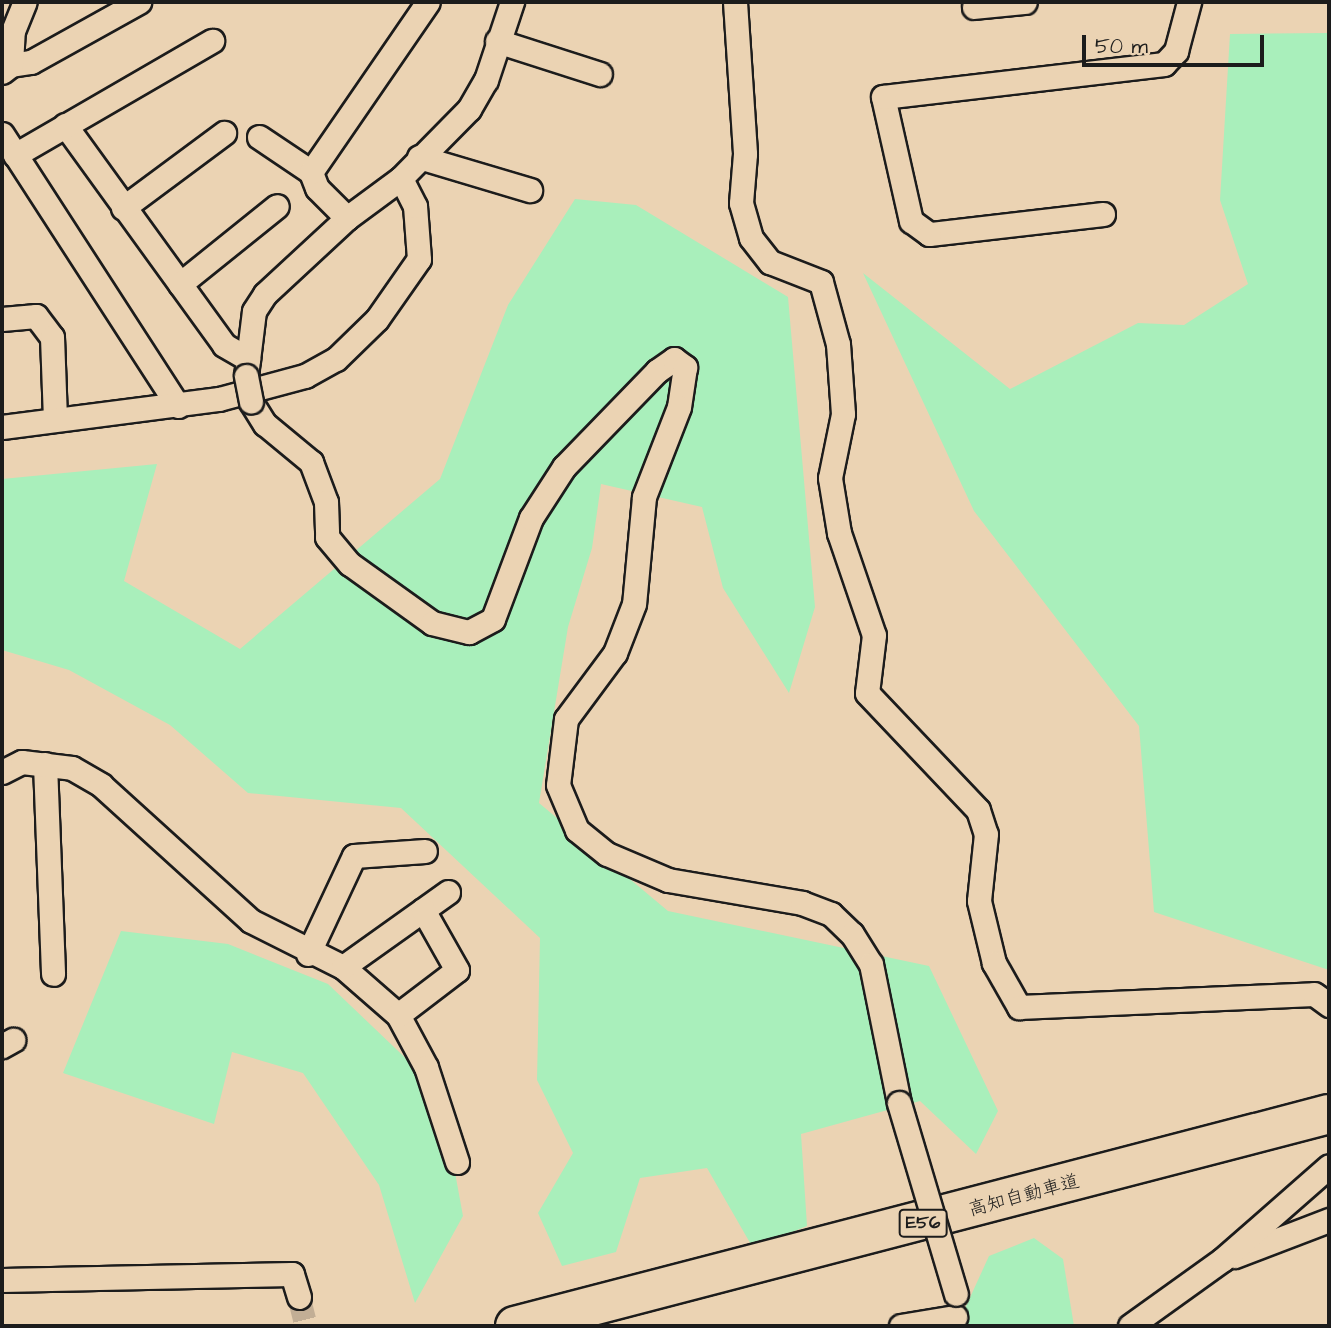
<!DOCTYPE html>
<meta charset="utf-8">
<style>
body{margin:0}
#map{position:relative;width:1331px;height:1328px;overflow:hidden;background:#ebd3b3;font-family:"Architects Daughter","Klee One",sans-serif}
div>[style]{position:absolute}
.green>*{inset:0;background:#a9efbb}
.street-tunnel>*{height:23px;margin-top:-11.5px;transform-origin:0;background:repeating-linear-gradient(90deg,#c2ae95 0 23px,transparent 0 34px)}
.roads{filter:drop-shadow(2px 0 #1c1c1c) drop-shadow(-2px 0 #1c1c1c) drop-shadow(0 2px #1c1c1c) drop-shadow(0 -2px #1c1c1c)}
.street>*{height:23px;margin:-11.5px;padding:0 11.5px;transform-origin:11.5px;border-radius:11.5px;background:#ebd3b3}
.highway>*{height:38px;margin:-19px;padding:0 19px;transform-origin:19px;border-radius:19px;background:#ebd3b3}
.bridges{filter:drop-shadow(2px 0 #1c1c1c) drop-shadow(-2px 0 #1c1c1c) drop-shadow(0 2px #1c1c1c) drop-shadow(0 -2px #1c1c1c)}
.street-bridge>*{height:23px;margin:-11.5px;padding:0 11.5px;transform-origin:11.5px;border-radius:11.5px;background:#ebd3b3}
span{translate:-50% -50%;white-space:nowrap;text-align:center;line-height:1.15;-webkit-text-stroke:5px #ebd3b3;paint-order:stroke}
.shield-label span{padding:2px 5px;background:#ebd3b3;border:2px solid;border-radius:5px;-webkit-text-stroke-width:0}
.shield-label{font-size:18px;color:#1c1c1c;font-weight:700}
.street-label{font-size:19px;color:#1c1c1c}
.frame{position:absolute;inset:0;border:4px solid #1c1c1c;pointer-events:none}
.scale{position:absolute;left:1082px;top:35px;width:182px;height:32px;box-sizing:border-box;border:4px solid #1c1c1c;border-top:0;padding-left:9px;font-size:21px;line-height:24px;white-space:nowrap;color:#1c1c1c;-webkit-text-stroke:5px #ebd3b3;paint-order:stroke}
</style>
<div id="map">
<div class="green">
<i style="clip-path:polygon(1329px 33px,1329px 970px,1154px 912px,1139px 726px,974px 511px,863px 273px,1010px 389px,1138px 323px,1184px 325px,1248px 284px,1220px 200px,1230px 34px)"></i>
<i style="clip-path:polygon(575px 199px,636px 205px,788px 297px,815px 607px,789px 693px,723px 588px,702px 507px,601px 484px,592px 548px,568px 627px,539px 803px,668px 911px,929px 966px,998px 1111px,976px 1154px,920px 1101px,801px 1134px,807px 1226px,753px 1248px,707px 1168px,640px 1178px,616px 1252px,562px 1266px,538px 1213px,573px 1153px,537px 1080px,540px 938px,401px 808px,248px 793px,170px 725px,69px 670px,2px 650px,2px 479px,157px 464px,124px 581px,240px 649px,440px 479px,508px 305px)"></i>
<i style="clip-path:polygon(121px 931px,228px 944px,328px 984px,440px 1091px,463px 1216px,415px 1303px,379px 1185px,303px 1073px,232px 1052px,214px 1124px,63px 1073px)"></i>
<i style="clip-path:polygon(1034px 1238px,1063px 1259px,1074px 1326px,957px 1326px,989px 1256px)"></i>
</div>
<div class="street-tunnel">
<i style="left:299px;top:1297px;width:30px;rotate:76deg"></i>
</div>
<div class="roads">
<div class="street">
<i style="left:735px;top:2px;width:152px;rotate:86.2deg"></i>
<i style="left:745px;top:154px;width:49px;rotate:94.7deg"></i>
<i style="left:741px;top:203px;width:36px;rotate:74deg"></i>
<i style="left:751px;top:238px;width:31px;rotate:52deg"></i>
<i style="left:770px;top:262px;width:55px;rotate:21.4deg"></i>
<i style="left:821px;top:282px;width:64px;rotate:74.7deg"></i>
<i style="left:838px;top:344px;width:70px;rotate:85.9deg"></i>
<i style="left:843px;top:414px;width:65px;rotate:101.5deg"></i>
<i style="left:830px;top:478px;width:56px;rotate:80.7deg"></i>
<i style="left:839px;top:533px;width:108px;rotate:71.1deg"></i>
<i style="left:874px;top:635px;width:58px;rotate:96.9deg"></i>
<i style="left:867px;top:693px;width:161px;rotate:46.5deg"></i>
<i style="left:978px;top:810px;width:25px;rotate:72deg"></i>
<i style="left:986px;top:834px;width:67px;rotate:96deg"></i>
<i style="left:979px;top:901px;width:64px;rotate:76.4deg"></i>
<i style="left:994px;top:963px;width:51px;rotate:60.4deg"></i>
<i style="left:1019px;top:1007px;width:295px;rotate:-2.5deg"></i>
<i style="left:1314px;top:994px;width:19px;rotate:36deg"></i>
<i style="left:974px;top:7px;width:51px;rotate:-5.6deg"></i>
<i style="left:497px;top:41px;width:108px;rotate:17.8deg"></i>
<i style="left:11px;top:65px;width:20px;rotate:-9deg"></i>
<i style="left:31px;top:62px;width:124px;rotate:-29.1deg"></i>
<i style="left:2px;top:72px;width:11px;rotate:-38deg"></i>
<i style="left:11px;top:65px;width:34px;rotate:-87deg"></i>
<i style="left:13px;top:31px;width:31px;rotate:-68deg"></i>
<i style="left:65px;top:125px;width:271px;rotate:54.1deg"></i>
<i style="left:224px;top:345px;width:28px;rotate:30deg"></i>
<i style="left:2px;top:134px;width:324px;rotate:57.1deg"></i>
<i style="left:259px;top:137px;width:63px;rotate:33.9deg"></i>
<i style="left:15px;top:155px;width:228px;rotate:-30.1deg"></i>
<i style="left:419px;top:157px;width:116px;rotate:16.6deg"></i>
<i style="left:123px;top:208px;width:126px;rotate:-36.6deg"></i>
<i style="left:1103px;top:214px;width:175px;rotate:173.4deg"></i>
<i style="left:929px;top:234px;width:22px;rotate:-144deg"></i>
<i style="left:911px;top:221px;width:127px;rotate:-102.7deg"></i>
<i style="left:883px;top:97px;width:283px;rotate:-6.7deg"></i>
<i style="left:1164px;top:64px;width:18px;rotate:-47deg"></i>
<i style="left:1176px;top:51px;width:51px;rotate:-75.1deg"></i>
<i style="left:347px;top:218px;width:42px;rotate:-135deg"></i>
<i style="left:317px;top:188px;width:17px;rotate:-111deg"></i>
<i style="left:311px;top:172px;width:206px;rotate:-55.5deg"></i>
<i style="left:180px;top:284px;width:124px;rotate:-38.8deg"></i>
<i style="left:2px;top:319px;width:34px;rotate:-5deg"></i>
<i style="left:36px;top:316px;width:26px;rotate:53deg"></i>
<i style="left:52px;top:337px;width:80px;rotate:87.9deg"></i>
<i style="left:246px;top:376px;width:65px;rotate:-83deg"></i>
<i style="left:254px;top:311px;width:20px;rotate:-57deg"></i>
<i style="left:265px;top:294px;width:112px;rotate:-42.8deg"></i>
<i style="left:347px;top:218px;width:67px;rotate:-36.5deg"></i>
<i style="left:401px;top:178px;width:97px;rotate:-45.4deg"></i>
<i style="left:469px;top:109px;width:34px;rotate:-60deg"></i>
<i style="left:486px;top:80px;width:82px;rotate:-71.6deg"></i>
<i style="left:251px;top:402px;width:26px;rotate:58deg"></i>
<i style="left:265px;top:424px;width:60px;rotate:39.6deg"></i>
<i style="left:311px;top:462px;width:43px;rotate:69.4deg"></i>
<i style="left:326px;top:502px;width:35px;rotate:88deg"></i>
<i style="left:327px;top:537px;width:35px;rotate:50deg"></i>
<i style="left:350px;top:564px;width:101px;rotate:35.7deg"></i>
<i style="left:432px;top:623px;width:38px;rotate:14deg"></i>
<i style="left:469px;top:632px;width:27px;rotate:-28deg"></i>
<i style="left:493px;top:619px;width:108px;rotate:-69.4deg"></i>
<i style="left:531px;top:518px;width:61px;rotate:-57.1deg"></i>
<i style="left:564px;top:467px;width:134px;rotate:-45.9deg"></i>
<i style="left:657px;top:371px;width:21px;rotate:-35deg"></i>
<i style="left:674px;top:359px;width:14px;rotate:36deg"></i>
<i style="left:685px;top:367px;width:40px;rotate:98.5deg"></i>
<i style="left:679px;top:407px;width:97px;rotate:111.3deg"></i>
<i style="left:644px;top:497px;width:107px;rotate:95.3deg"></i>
<i style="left:634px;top:604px;width:53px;rotate:111.2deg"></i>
<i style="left:615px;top:653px;width:82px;rotate:126.6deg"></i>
<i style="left:566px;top:719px;width:66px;rotate:96.9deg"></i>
<i style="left:558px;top:785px;width:49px;rotate:67.1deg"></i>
<i style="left:577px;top:830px;width:38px;rotate:39deg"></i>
<i style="left:607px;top:854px;width:66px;rotate:23.1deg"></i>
<i style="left:668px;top:880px;width:136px;rotate:9.7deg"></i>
<i style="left:802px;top:903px;width:31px;rotate:21deg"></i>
<i style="left:831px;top:914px;width:29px;rotate:44deg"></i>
<i style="left:852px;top:934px;width:36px;rotate:58deg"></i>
<i style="left:871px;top:964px;width:142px;rotate:78.6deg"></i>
<i style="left:2px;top:427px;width:219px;rotate:-7.4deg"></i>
<i style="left:219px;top:399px;width:89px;rotate:-15deg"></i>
<i style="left:305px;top:376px;width:35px;rotate:-29deg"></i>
<i style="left:336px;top:359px;width:57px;rotate:-44.3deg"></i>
<i style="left:377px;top:319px;width:73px;rotate:-55deg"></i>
<i style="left:419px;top:259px;width:53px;rotate:-94.3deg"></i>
<i style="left:415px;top:206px;width:31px;rotate:-117deg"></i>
<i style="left:45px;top:764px;width:210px;rotate:87.8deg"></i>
<i style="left:2px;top:772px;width:22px;rotate:-27deg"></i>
<i style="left:22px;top:762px;width:50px;rotate:6.8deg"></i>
<i style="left:72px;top:768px;width:34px;rotate:30deg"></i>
<i style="left:101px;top:785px;width:202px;rotate:42.2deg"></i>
<i style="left:251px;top:921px;width:103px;rotate:26.6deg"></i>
<i style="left:343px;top:967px;width:73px;rotate:41.1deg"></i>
<i style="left:398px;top:1015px;width:59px;rotate:61.7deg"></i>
<i style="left:426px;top:1067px;width:100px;rotate:71.9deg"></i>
<i style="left:308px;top:954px;width:108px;rotate:-64.9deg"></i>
<i style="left:354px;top:856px;width:71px;rotate:-4deg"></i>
<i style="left:343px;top:967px;width:129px;rotate:-35.5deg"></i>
<i style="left:398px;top:1015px;width:74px;rotate:-37.3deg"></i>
<i style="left:457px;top:970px;width:69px;rotate:-119.5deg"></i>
<i style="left:2px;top:1046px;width:13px;rotate:-29deg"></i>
<i style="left:1235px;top:1256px;width:101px;rotate:-21deg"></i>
<i style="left:2px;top:1280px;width:290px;rotate:-1.2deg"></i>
<i style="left:292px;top:1274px;width:24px;rotate:73deg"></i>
<i style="left:901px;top:1326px;width:55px;rotate:-9.5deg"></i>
<i style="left:1130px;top:1326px;width:113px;rotate:-35.7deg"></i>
<i style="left:1222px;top:1260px;width:142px;rotate:-41.3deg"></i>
</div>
<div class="highway">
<i style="left:515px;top:1326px;width:841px;rotate:-14.6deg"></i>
</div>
</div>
<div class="bridges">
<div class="street-bridge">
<i style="left:246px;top:376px;width:26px;rotate:79deg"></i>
<i style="left:899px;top:1103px;width:199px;rotate:73.4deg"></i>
</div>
</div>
<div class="shield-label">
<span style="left:923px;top:1223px">E56</span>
</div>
<div class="street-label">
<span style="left:1024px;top:1196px;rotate:-15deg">高知自動車道</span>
</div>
<div class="frame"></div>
<div class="scale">50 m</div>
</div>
